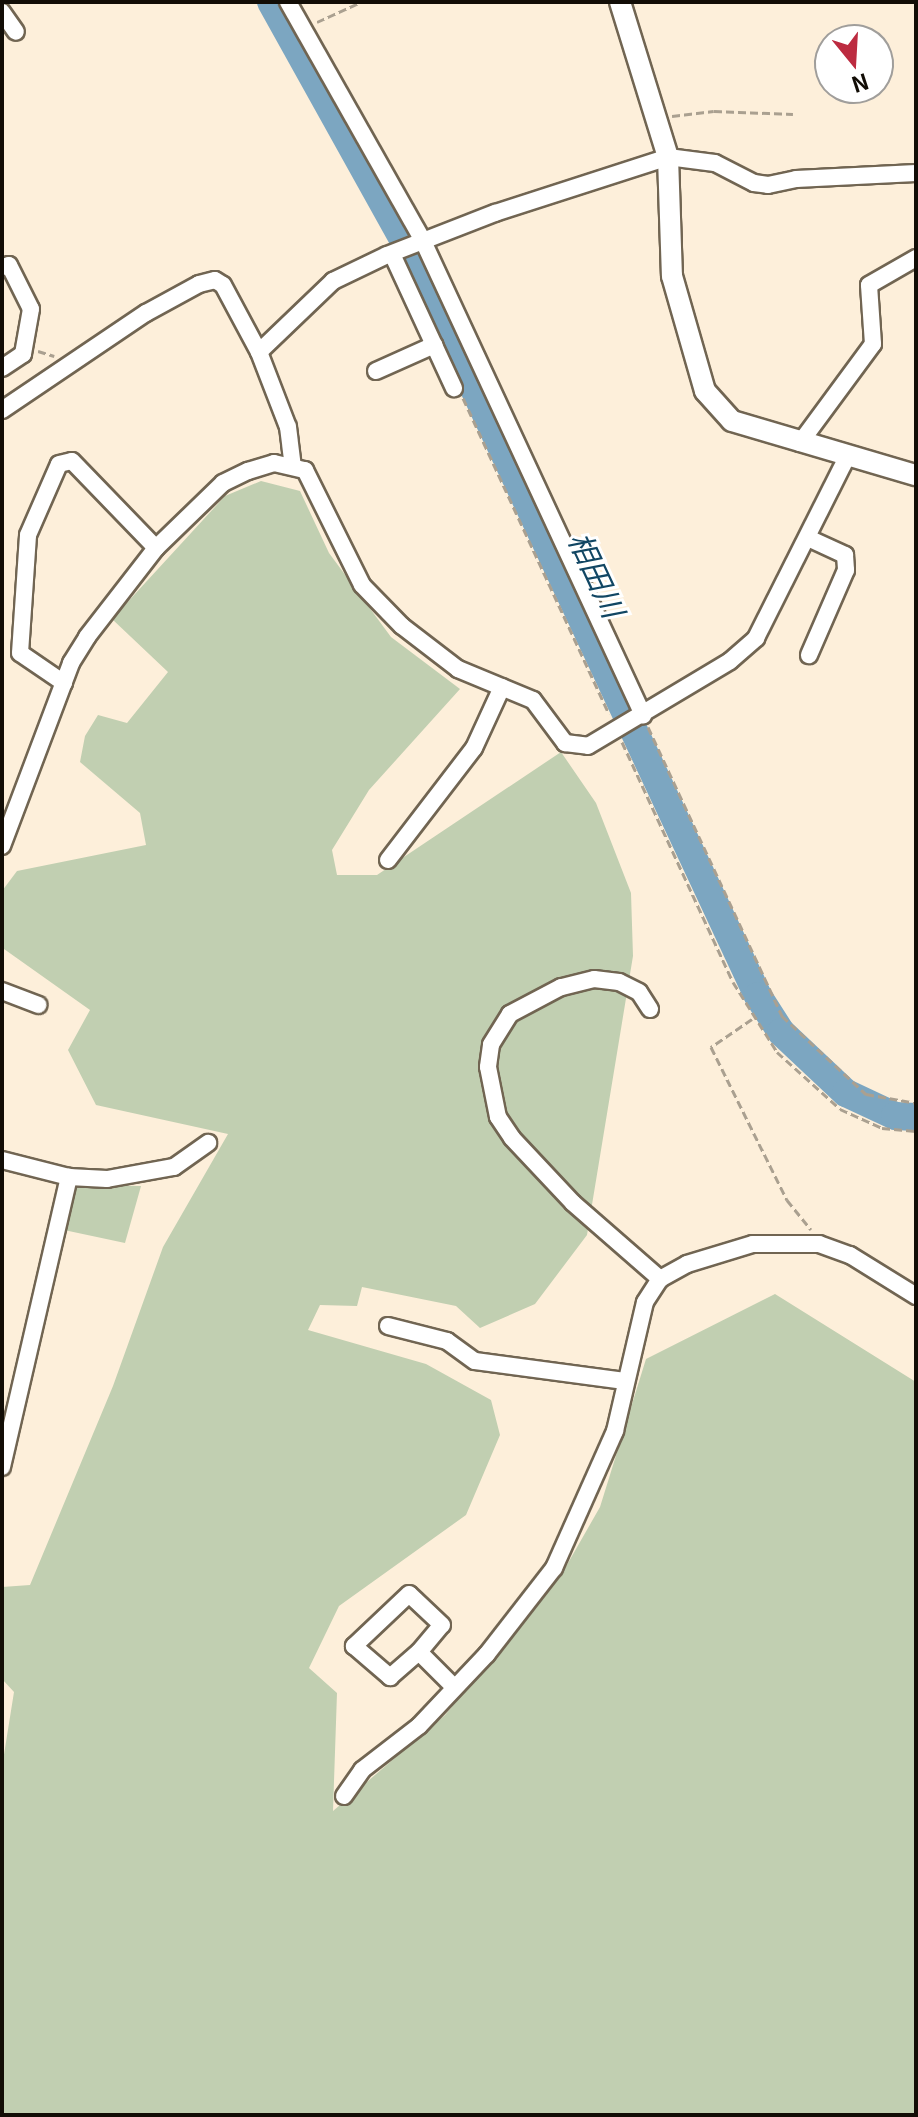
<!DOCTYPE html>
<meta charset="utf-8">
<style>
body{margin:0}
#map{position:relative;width:918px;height:2117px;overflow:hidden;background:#fdefda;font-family:Georgia,"Noto Sans JP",serif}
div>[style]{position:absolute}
.green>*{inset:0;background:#c1cfb1}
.river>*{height:28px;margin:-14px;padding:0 14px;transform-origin:14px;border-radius:14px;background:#7ca6c1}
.path>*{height:3px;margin-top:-1.5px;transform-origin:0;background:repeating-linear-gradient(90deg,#aaa090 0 8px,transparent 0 12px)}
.roads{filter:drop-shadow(2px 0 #716552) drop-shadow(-2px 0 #716552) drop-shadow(0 2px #716552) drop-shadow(0 -2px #716552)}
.minor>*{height:16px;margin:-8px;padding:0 8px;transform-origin:8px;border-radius:8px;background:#fff}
.tertiary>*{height:20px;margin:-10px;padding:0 10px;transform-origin:10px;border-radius:10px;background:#fff}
span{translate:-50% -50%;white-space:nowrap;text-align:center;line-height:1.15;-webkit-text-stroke:6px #fff;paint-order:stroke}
.water-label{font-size:30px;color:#114663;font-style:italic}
.frame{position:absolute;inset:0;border:4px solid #120d06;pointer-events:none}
.north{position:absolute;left:814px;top:24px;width:80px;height:80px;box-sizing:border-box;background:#fff;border:2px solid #a09e9b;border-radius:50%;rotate:162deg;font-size:22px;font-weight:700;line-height:32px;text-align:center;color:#120d06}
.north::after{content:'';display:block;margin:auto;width:28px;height:36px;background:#bc2b40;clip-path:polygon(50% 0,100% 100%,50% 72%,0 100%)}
</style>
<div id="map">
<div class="green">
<i style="clip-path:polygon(261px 481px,300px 491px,329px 553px,391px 637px,460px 689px,369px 790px,332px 850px,337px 875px,377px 875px,561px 752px,596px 803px,631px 893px,633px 956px,587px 1235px,535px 1304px,480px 1328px,456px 1306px,362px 1287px,357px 1306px,320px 1305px,308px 1330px,426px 1364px,491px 1400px,500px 1435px,466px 1515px,339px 1606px,309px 1668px,337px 1693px,333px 1811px,445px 1715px,564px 1570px,600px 1507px,646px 1359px,775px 1294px,916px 1382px,916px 2115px,2px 2115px,2px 1767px,14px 1692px,2px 1679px,2px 1587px,30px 1585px,113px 1386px,163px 1247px,228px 1134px,96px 1105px,68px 1050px,90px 1010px,4px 949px,2px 891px,17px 871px,146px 845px,140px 813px,80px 762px,85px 736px,98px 715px,127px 723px,168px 672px,112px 619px,225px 496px)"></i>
<i style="clip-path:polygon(76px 1185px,141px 1186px,125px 1243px,64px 1230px)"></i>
</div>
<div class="river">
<i style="left:271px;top:2px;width:288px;rotate:60.9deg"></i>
<i style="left:411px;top:254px;width:819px;rotate:64.94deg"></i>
<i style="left:758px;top:996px;width:43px;rotate:57.4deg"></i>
<i style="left:781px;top:1032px;width:89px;rotate:43.2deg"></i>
<i style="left:846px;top:1093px;width:54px;rotate:25.1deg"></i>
<i style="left:895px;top:1116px;width:21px;rotate:3deg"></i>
</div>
<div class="path">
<i style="left:317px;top:22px;width:48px;rotate:-24.4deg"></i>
<i style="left:672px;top:116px;width:42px;rotate:-6.8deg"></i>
<i style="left:714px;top:111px;width:79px;rotate:2.2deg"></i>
<i style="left:38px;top:351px;width:17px;rotate:17deg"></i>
<i style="left:463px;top:398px;width:348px;rotate:65.2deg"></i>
<i style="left:648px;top:727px;width:319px;rotate:65.1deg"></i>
<i style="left:782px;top:1016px;width:115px;rotate:42.9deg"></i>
<i style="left:866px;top:1094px;width:51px;rotate:10.2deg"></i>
<i style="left:622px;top:742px;width:264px;rotate:65.2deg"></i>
<i style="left:733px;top:982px;width:83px;rotate:57.8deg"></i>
<i style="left:777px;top:1052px;width:85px;rotate:42.1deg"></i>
<i style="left:840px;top:1109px;width:46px;rotate:24.3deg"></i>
<i style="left:882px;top:1128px;width:34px;rotate:5deg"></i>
<i style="left:752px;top:1019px;width:50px;rotate:145.7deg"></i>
<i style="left:711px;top:1047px;width:171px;rotate:63.6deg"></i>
<i style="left:787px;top:1200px;width:38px;rotate:51deg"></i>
</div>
<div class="roads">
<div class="minor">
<i style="left:288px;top:2px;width:274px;rotate:60.5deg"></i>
<i style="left:423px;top:241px;width:523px;rotate:65.1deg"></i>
<i style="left:2px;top:12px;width:24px;rotate:55deg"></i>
<i style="left:392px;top:254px;width:148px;rotate:65.2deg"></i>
<i style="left:2px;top:267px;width:7px;rotate:-16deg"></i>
<i style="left:9px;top:265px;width:49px;rotate:63.4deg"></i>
<i style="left:31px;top:309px;width:46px;rotate:100.1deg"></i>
<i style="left:23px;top:354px;width:25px;rotate:146deg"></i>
<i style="left:259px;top:352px;width:103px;rotate:-43.8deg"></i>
<i style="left:333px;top:281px;width:60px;rotate:-25.7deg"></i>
<i style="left:387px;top:255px;width:116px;rotate:-21.3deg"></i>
<i style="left:495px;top:213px;width:182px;rotate:-17.9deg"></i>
<i style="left:668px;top:157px;width:47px;rotate:7.3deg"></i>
<i style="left:715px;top:163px;width:44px;rotate:27.1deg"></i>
<i style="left:754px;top:183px;width:14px;rotate:8deg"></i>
<i style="left:768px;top:185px;width:29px;rotate:-12deg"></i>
<i style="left:796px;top:179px;width:120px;rotate:-2.9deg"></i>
<i style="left:376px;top:371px;width:64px;rotate:-24.1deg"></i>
<i style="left:2px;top:410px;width:174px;rotate:-34deg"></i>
<i style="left:146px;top:313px;width:60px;rotate:-28.7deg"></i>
<i style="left:199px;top:284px;width:16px;rotate:-14deg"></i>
<i style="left:215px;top:280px;width:9px;rotate:32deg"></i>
<i style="left:223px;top:285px;width:76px;rotate:61.8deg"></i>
<i style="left:259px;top:352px;width:80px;rotate:68.9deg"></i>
<i style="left:288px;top:427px;width:39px;rotate:83deg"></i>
<i style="left:800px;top:443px;width:123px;rotate:-53.6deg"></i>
<i style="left:873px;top:344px;width:59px;rotate:-93.9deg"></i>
<i style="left:869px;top:285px;width:54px;rotate:-29.9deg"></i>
<i style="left:808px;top:538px;width:41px;rotate:24.7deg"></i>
<i style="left:845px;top:555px;width:15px;rotate:86deg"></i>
<i style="left:846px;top:570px;width:93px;rotate:113.5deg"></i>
<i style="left:64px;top:683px;width:53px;rotate:-145.7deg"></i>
<i style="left:20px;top:653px;width:118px;rotate:-86.1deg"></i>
<i style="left:28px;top:535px;width:77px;rotate:-66.4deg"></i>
<i style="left:59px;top:464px;width:13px;rotate:-13deg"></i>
<i style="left:72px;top:461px;width:121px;rotate:46deg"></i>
<i style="left:2px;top:846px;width:196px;rotate:-69.3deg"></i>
<i style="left:71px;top:663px;width:31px;rotate:-58deg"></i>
<i style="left:87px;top:637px;width:113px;rotate:-52.2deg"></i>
<i style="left:156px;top:548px;width:93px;rotate:-44.1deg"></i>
<i style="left:223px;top:483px;width:28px;rotate:-26deg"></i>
<i style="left:248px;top:471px;width:27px;rotate:-17deg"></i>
<i style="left:274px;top:463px;width:32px;rotate:13deg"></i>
<i style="left:305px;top:470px;width:128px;rotate:63.6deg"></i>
<i style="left:362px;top:585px;width:57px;rotate:45.7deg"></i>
<i style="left:402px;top:626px;width:71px;rotate:37.5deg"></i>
<i style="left:458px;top:669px;width:81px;rotate:22.5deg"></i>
<i style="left:533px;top:700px;width:54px;rotate:53.3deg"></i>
<i style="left:565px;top:743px;width:23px;rotate:7deg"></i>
<i style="left:588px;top:746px;width:165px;rotate:-30.9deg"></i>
<i style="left:730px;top:661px;width:35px;rotate:-41deg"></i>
<i style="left:756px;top:638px;width:203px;rotate:-63.3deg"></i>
<i style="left:388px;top:860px;width:141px;rotate:-52.5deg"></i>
<i style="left:474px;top:748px;width:67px;rotate:-65.3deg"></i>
<i style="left:2px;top:991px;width:39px;rotate:21deg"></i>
<i style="left:650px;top:1009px;width:20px;rotate:-123deg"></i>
<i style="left:639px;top:992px;width:22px;rotate:-153deg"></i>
<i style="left:619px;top:982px;width:25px;rotate:-173deg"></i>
<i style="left:594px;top:979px;width:34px;rotate:166deg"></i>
<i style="left:561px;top:987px;width:58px;rotate:152.1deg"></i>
<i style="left:510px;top:1014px;width:36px;rotate:122deg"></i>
<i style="left:491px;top:1045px;width:22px;rotate:98deg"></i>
<i style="left:488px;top:1067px;width:51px;rotate:78.7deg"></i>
<i style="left:498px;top:1117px;width:25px;rotate:56deg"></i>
<i style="left:512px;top:1138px;width:89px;rotate:46.8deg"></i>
<i style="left:573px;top:1203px;width:116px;rotate:41.1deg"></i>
<i style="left:2px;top:1160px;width:69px;rotate:14.2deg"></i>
<i style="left:69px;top:1177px;width:38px;rotate:3deg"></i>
<i style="left:107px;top:1179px;width:68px;rotate:-10.2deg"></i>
<i style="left:174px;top:1167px;width:42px;rotate:-35.2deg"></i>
<i style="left:388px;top:1326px;width:61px;rotate:14.3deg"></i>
<i style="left:447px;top:1341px;width:34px;rotate:36deg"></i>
<i style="left:475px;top:1361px;width:151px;rotate:7.6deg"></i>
<i style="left:2px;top:1467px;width:298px;rotate:-77deg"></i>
<i style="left:419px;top:1652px;width:35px;rotate:-50deg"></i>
<i style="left:442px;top:1625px;width:45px;rotate:-136.8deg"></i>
<i style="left:409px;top:1594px;width:76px;rotate:136.6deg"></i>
<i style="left:354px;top:1646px;width:48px;rotate:40.7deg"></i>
<i style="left:390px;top:1677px;width:38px;rotate:-41deg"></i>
<i style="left:419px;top:1652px;width:49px;rotate:45deg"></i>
<i style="left:344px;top:1796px;width:32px;rotate:-55deg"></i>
<i style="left:362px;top:1770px;width:72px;rotate:-37.7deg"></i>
<i style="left:419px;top:1726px;width:99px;rotate:-46.6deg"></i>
<i style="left:487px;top:1654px;width:109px;rotate:-52.1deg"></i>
<i style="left:554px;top:1568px;width:150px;rotate:-66deg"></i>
<i style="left:615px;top:1431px;width:132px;rotate:-76.9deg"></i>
<i style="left:645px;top:1302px;width:27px;rotate:-57deg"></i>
<i style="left:660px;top:1279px;width:31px;rotate:-29deg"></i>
<i style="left:687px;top:1264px;width:69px;rotate:-16.9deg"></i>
<i style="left:753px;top:1244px;width:66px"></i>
<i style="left:819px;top:1244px;width:33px;rotate:20deg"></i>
<i style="left:850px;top:1255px;width:78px;rotate:31.8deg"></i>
</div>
<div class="tertiary">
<i style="left:620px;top:2px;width:162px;rotate:72.8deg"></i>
<i style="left:668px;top:157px;width:119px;rotate:88.1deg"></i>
<i style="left:672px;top:276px;width:120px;rotate:74deg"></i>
<i style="left:705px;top:391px;width:40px;rotate:48deg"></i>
<i style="left:732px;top:421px;width:192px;rotate:16.4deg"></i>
</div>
</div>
<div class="water-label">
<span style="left:598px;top:574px;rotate:65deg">相田川</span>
</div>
<div class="frame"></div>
<div class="north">N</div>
</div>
